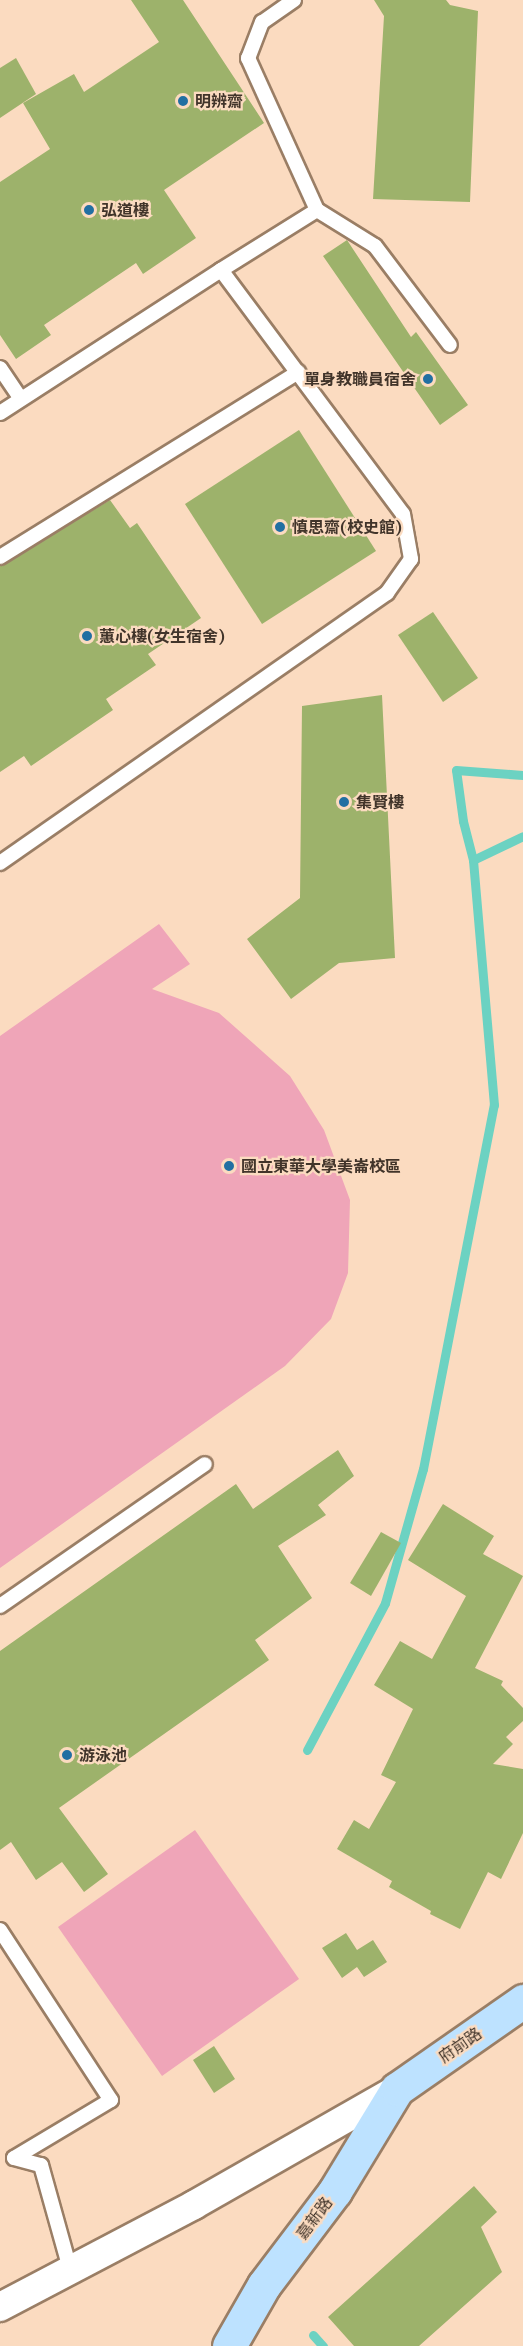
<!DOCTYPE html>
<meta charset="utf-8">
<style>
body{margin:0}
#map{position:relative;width:523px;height:2346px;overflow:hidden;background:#fbdbc0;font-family:Merriweather,"Noto Sans TC",serif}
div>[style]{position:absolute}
.green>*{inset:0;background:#efa5b8}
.stream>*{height:9px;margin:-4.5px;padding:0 4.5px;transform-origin:4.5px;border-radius:4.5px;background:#6cd2c2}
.building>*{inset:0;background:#9db26b}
.roads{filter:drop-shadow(2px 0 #9a7e65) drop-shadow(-2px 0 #9a7e65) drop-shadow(0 2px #9a7e65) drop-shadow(0 -2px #9a7e65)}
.service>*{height:14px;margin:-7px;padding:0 7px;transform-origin:7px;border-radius:7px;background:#fff}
.minor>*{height:28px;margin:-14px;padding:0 14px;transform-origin:14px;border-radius:14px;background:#fff}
.primary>*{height:33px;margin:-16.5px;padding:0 16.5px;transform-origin:16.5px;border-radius:16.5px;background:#bde2ff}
.dots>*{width:16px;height:16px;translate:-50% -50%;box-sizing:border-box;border:3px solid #fbdbc0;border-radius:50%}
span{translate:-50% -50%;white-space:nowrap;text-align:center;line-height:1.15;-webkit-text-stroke:4.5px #fbdbc0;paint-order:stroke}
.poi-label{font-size:16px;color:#41342a;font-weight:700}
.left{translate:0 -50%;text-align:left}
.right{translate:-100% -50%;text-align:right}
.street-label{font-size:16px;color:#41342a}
</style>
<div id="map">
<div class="green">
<i style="clip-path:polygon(159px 924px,190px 964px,152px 989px,219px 1013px,290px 1076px,324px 1130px,350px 1200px,348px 1273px,331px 1319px,285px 1366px,0 1568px,0 1036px)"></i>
<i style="clip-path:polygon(195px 1830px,299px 1979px,162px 2076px,58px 1927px)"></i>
</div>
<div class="stream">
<i style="left:473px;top:860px;width:40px;rotate:-104.4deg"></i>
<i style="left:463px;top:821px;width:51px;rotate:-97.8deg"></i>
<i style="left:456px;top:770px;width:67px;rotate:4.3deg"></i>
<i style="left:307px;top:1750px;width:166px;rotate:-62deg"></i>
<i style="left:385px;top:1603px;width:139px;rotate:-74.2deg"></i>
<i style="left:423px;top:1469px;width:371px;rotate:-79deg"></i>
<i style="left:494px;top:1105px;width:246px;rotate:-94.9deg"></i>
<i style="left:473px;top:860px;width:55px;rotate:-25.6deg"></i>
<i style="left:313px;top:2335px;width:15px;rotate:48deg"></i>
</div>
<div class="building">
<i style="clip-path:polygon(131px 0,183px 0,264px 123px,164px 190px,196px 238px,143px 274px,136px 263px,44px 325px,51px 335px,16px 359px,0 335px,0 182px,50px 149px,23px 103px,74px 74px,84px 92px,159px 42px)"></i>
<i style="clip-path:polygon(374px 0,446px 0,450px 5px,478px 11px,470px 202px,373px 199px,384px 16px)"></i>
<i style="clip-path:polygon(16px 58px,36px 94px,0 118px,0 68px)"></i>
<i style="clip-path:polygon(347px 240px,411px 337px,416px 332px,468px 405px,440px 425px,323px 256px)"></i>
<i style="clip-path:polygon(299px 430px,376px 551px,262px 624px,185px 504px)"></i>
<i style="clip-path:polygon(110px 500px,130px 528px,137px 523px,201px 618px,148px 654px,156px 665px,106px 699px,113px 710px,31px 766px,24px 756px,0 772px,0 566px)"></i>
<i style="clip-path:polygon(433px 612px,478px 678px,443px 702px,398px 635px)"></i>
<i style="clip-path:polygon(382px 695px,395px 958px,339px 963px,291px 999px,247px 939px,300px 898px,302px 706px)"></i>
<i style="clip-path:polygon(338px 1450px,354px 1476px,318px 1505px,326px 1515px,278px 1546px,312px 1598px,255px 1640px,269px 1660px,59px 1808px,108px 1874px,84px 1892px,62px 1862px,36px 1880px,11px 1842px,0 1850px,0 1651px,236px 1484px,253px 1509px)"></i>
<i style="clip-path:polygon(443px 1504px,494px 1536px,483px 1554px,523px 1576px,475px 1668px,503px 1681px,501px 1685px,523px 1708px,523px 1721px,506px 1737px,513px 1744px,493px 1764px,523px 1769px,523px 1833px,501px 1879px,488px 1872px,460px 1929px,430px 1914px,431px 1911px,389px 1887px,392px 1881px,337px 1849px,354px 1820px,369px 1829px,396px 1782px,381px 1775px,413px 1709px,374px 1685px,400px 1641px,432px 1659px,466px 1596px,408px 1560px)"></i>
<i style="clip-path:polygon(381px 1532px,401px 1543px,371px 1596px,350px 1583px)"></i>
<i style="clip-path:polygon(346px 1933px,357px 1950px,373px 1940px,387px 1962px,364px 1977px,357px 1967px,342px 1978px,322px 1948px)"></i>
<i style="clip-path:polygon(214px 2046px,235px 2079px,214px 2093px,193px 2060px)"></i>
<i style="clip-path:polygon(474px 2186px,497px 2212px,481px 2227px,502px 2272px,419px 2346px,354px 2346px,328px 2317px)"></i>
</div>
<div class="roads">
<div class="service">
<i style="left:294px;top:0;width:39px;rotate:145deg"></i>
<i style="left:262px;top:22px;width:39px;rotate:111deg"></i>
<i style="left:248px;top:58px;width:167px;rotate:65.6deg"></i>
<i style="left:317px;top:210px;width:68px;rotate:31.8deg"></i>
<i style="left:375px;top:246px;width:124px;rotate:52.9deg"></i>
<i style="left:221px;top:270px;width:113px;rotate:-32deg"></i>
<i style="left:0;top:368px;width:37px;rotate:56deg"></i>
<i style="left:0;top:413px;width:263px;rotate:-32.9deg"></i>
<i style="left:221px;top:270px;width:304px;rotate:53.3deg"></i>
<i style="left:403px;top:514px;width:46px;rotate:79.9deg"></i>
<i style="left:411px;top:559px;width:42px;rotate:125.2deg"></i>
<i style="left:387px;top:593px;width:472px;rotate:145.1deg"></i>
<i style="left:0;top:557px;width:351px;rotate:-31.8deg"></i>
<i style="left:0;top:1606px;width:249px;rotate:-34.7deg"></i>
<i style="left:0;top:1930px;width:203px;rotate:56.9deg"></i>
<i style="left:111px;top:2100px;width:113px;rotate:149.1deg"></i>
<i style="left:14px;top:2158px;width:28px;rotate:15deg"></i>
<i style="left:41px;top:2165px;width:108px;rotate:74.4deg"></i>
</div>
<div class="minor">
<i style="left:0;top:2307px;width:219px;rotate:-27.7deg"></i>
<i style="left:194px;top:2205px;width:234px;rotate:-29.7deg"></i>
</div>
<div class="primary">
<i style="left:229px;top:2346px;width:70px;rotate:-60.2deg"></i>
<i style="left:264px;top:2285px;width:118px;rotate:-52.9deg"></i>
<i style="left:335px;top:2191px;width:119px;rotate:-58.7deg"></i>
<i style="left:397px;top:2089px;width:154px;rotate:-34.9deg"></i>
</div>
</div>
<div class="dots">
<i style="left:183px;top:101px;background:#226fa2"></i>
<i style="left:89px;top:210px;background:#226fa2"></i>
<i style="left:428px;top:379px;background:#226fa2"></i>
<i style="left:280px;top:527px;background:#226fa2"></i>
<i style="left:87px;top:636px;background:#226fa2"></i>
<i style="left:344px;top:802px;background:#226fa2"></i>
<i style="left:229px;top:1166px;background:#226fa2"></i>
<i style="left:67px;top:1755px;background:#226fa2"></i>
</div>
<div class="poi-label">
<span class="left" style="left:195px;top:101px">明辨齋</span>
<span class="left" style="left:101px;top:210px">弘道樓</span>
<span class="right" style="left:416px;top:379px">單身教職員宿舍</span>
<span class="left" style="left:292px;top:527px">慎思齋(校史館)</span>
<span class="left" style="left:99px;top:636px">蕙心樓(女生宿舍)</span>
<span class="left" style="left:356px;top:802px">集賢樓</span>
<span class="left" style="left:241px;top:1166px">國立東華大學美崙校區</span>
<span class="left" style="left:79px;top:1755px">游泳池</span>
</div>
<div class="street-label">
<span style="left:460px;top:2045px;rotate:-35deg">府前路</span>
<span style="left:314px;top:2218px;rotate:-53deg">嘉新路</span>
</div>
</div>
